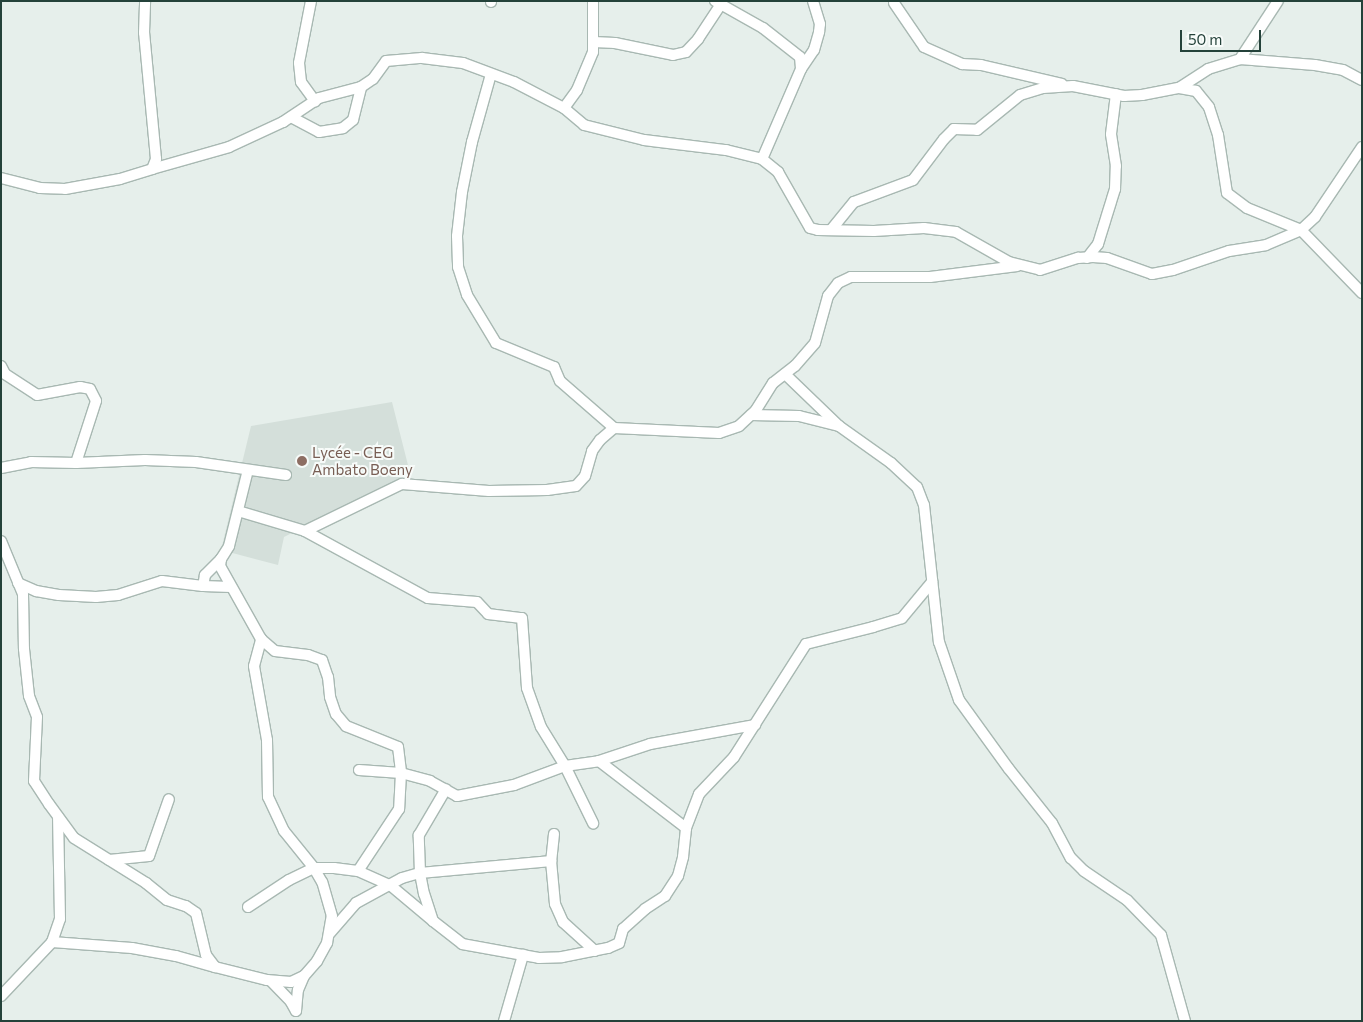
<!DOCTYPE html>
<meta charset="utf-8">
<style>
body{margin:0}
#map{position:relative;width:1363px;height:1022px;overflow:hidden;background:#e6efeb;font-family:Commissioner,sans-serif}
div>[style]{position:absolute}
.built>*{inset:0;background:#d4dfda}
.roads{filter:drop-shadow(1px 0 #a8b8b2) drop-shadow(-1px 0 #a8b8b2) drop-shadow(0 1px #a8b8b2) drop-shadow(0 -1px #a8b8b2)}
.minor>*{height:10px;margin:-5px;padding:0 5px;transform-origin:5px;border-radius:5px;background:#fff}
.dots>*{width:14px;height:14px;translate:-50% -50%;box-sizing:border-box;border:2px solid #f7fbf9;border-radius:50%}
span{translate:-50% -50%;white-space:nowrap;text-align:center;line-height:1.15;-webkit-text-stroke:4px #f7fbf9;paint-order:stroke}
.education-label{font-size:15px;color:#785e54}
.left{translate:0 -50%;text-align:left}
.frame{position:absolute;inset:0;border:2px solid #24423a;pointer-events:none}
.scale{position:absolute;left:1180px;top:30px;width:81px;height:22px;box-sizing:border-box;border:2px solid #24423a;border-top:0;padding-left:6px;font-size:15px;line-height:18px;white-space:nowrap;color:#24423a;-webkit-text-stroke:4px #f7fbf9;paint-order:stroke}
</style>
<div id="map">
<div class="built">
<i style="clip-path:polygon(392px 402px,410px 473px,284px 537px,278px 565px,221px 550px,251px 426px)"></i>
</div>
<div class="roads">
<div class="minor">
<i style="left:311px;top:1px;width:63px;rotate:101deg"></i>
<i style="left:299px;top:63px;width:19px;rotate:84deg"></i>
<i style="left:301px;top:82px;width:24px;rotate:54deg"></i>
<i style="left:715px;top:1px;width:55px;rotate:29.4deg"></i>
<i style="left:763px;top:28px;width:47px;rotate:38.1deg"></i>
<i style="left:800px;top:57px;width:12px;rotate:85deg"></i>
<i style="left:801px;top:69px;width:98px;rotate:113.4deg"></i>
<i style="left:762px;top:159px;width:21px;rotate:39deg"></i>
<i style="left:778px;top:172px;width:64px;rotate:60.3deg"></i>
<i style="left:810px;top:228px;width:8px;rotate:14deg"></i>
<i style="left:818px;top:230px;width:56px;rotate:1deg"></i>
<i style="left:874px;top:231px;width:50px;rotate:-3.4deg"></i>
<i style="left:924px;top:228px;width:32px;rotate:7deg"></i>
<i style="left:956px;top:232px;width:61px;rotate:29.5deg"></i>
<i style="left:1009px;top:262px;width:32px;rotate:14deg"></i>
<i style="left:1040px;top:270px;width:40px;rotate:-18deg"></i>
<i style="left:1078px;top:258px;width:15px;rotate:-4deg"></i>
<i style="left:1093px;top:257px;width:14px;rotate:4deg"></i>
<i style="left:1107px;top:258px;width:48px;rotate:19.6deg"></i>
<i style="left:1152px;top:274px;width:21px;rotate:-11deg"></i>
<i style="left:1173px;top:270px;width:59px;rotate:-18.7deg"></i>
<i style="left:1229px;top:251px;width:37px;rotate:-9deg"></i>
<i style="left:1266px;top:245px;width:38px;rotate:-23deg"></i>
<i style="left:1301px;top:230px;width:58px;rotate:-157.8deg"></i>
<i style="left:1247px;top:208px;width:25px;rotate:-143deg"></i>
<i style="left:1227px;top:193px;width:59px;rotate:-98.8deg"></i>
<i style="left:1218px;top:135px;width:29px;rotate:-108deg"></i>
<i style="left:1209px;top:107px;width:21px;rotate:-129deg"></i>
<i style="left:1196px;top:91px;width:17px;rotate:-170deg"></i>
<i style="left:491px;top:2px;width:1px;rotate:-90deg"></i>
<i style="left:894px;top:3px;width:53px;rotate:55.7deg"></i>
<i style="left:924px;top:47px;width:42px;rotate:24.1deg"></i>
<i style="left:962px;top:64px;width:19px;rotate:3deg"></i>
<i style="left:981px;top:65px;width:83px;rotate:13.2deg"></i>
<i style="left:594px;top:42px;width:21px;rotate:3deg"></i>
<i style="left:615px;top:43px;width:59px;rotate:11.7deg"></i>
<i style="left:673px;top:55px;width:13px;rotate:-13deg"></i>
<i style="left:686px;top:52px;width:18px;rotate:-47deg"></i>
<i style="left:698px;top:39px;width:42px;rotate:-56.7deg"></i>
<i style="left:1240px;top:59px;width:75px;rotate:4.6deg"></i>
<i style="left:1315px;top:65px;width:28px;rotate:10deg"></i>
<i style="left:1343px;top:70px;width:21px;rotate:28deg"></i>
<i style="left:801px;top:69px;width:23px;rotate:-56deg"></i>
<i style="left:814px;top:50px;width:19px;rotate:-74deg"></i>
<i style="left:819px;top:32px;width:8px;rotate:-83deg"></i>
<i style="left:820px;top:24px;width:24px;rotate:-107deg"></i>
<i style="left:491px;top:74px;width:71px;rotate:105.6deg"></i>
<i style="left:472px;top:142px;width:51px;rotate:101.3deg"></i>
<i style="left:462px;top:192px;width:44px;rotate:96.5deg"></i>
<i style="left:457px;top:236px;width:31px;rotate:88deg"></i>
<i style="left:458px;top:267px;width:29px;rotate:72deg"></i>
<i style="left:467px;top:295px;width:56px;rotate:58.9deg"></i>
<i style="left:496px;top:343px;width:63px;rotate:22.5deg"></i>
<i style="left:554px;top:367px;width:15px;rotate:67deg"></i>
<i style="left:560px;top:381px;width:72px;rotate:41deg"></i>
<i style="left:614px;top:428px;width:105px;rotate:2.7deg"></i>
<i style="left:719px;top:433px;width:21px;rotate:-19deg"></i>
<i style="left:739px;top:426px;width:23px;rotate:-43deg"></i>
<i style="left:756px;top:410px;width:32px;rotate:-58deg"></i>
<i style="left:773px;top:383px;width:28px;rotate:-38deg"></i>
<i style="left:795px;top:366px;width:30px;rotate:-49deg"></i>
<i style="left:815px;top:343px;width:49px;rotate:-74.5deg"></i>
<i style="left:828px;top:296px;width:16px;rotate:-52deg"></i>
<i style="left:838px;top:283px;width:14px;rotate:-25deg"></i>
<i style="left:851px;top:277px;width:79px"></i>
<i style="left:930px;top:277px;width:88px;rotate:-7.2deg"></i>
<i style="left:564px;top:108px;width:22px;rotate:-54deg"></i>
<i style="left:577px;top:90px;width:41px;rotate:-67.2deg"></i>
<i style="left:593px;top:52px;width:51px;rotate:-90deg"></i>
<i style="left:291px;top:117px;width:32px;rotate:28deg"></i>
<i style="left:319px;top:132px;width:24px;rotate:-9deg"></i>
<i style="left:343px;top:128px;width:13px;rotate:-39deg"></i>
<i style="left:353px;top:120px;width:34px;rotate:-76deg"></i>
<i style="left:1362px;top:147px;width:84px;rotate:123.9deg"></i>
<i style="left:1315px;top:217px;width:19px;rotate:137deg"></i>
<i style="left:1301px;top:230px;width:88px;rotate:45.9deg"></i>
<i style="left:152px;top:169px;width:80px;rotate:-15.9deg"></i>
<i style="left:229px;top:147px;width:60px;rotate:-24.8deg"></i>
<i style="left:283px;top:122px;width:43px;rotate:-33.7deg"></i>
<i style="left:319px;top:98px;width:43px;rotate:-14.7deg"></i>
<i style="left:361px;top:87px;width:14px;rotate:-34deg"></i>
<i style="left:373px;top:79px;width:22px;rotate:-54deg"></i>
<i style="left:386px;top:61px;width:36px;rotate:-5deg"></i>
<i style="left:422px;top:58px;width:41px;rotate:7deg"></i>
<i style="left:463px;top:63px;width:54px;rotate:20.4deg"></i>
<i style="left:514px;top:82px;width:56px;rotate:27.5deg"></i>
<i style="left:564px;top:108px;width:26px;rotate:40deg"></i>
<i style="left:584px;top:125px;width:62px;rotate:14deg"></i>
<i style="left:644px;top:140px;width:83px;rotate:7deg"></i>
<i style="left:726px;top:150px;width:37px;rotate:14deg"></i>
<i style="left:1px;top:178px;width:40px;rotate:14.4deg"></i>
<i style="left:40px;top:188px;width:25px;rotate:2deg"></i>
<i style="left:65px;top:189px;width:56px;rotate:-10.3deg"></i>
<i style="left:120px;top:179px;width:34px;rotate:-17deg"></i>
<i style="left:152px;top:169px;width:11px;rotate:-68deg"></i>
<i style="left:156px;top:159px;width:127px;rotate:-95.4deg"></i>
<i style="left:144px;top:33px;width:32px;rotate:-88deg"></i>
<i style="left:831px;top:230px;width:36px;rotate:-51deg"></i>
<i style="left:854px;top:202px;width:63px;rotate:-20.4deg"></i>
<i style="left:913px;top:180px;width:51px;rotate:-52.9deg"></i>
<i style="left:944px;top:139px;width:14px;rotate:-45deg"></i>
<i style="left:954px;top:129px;width:23px;rotate:2deg"></i>
<i style="left:977px;top:130px;width:55px;rotate:-39.1deg"></i>
<i style="left:1020px;top:95px;width:24px;rotate:-17deg"></i>
<i style="left:1043px;top:88px;width:30px;rotate:-4deg"></i>
<i style="left:1073px;top:86px;width:52px;rotate:11.1deg"></i>
<i style="left:1124px;top:96px;width:18px;rotate:-3deg"></i>
<i style="left:1142px;top:95px;width:38px;rotate:-11deg"></i>
<i style="left:1179px;top:88px;width:35px;rotate:-33deg"></i>
<i style="left:1208px;top:69px;width:34px;rotate:-17deg"></i>
<i style="left:1240px;top:59px;width:69px;rotate:-56.8deg"></i>
<i style="left:1087px;top:258px;width:18px;rotate:-52deg"></i>
<i style="left:1098px;top:244px;width:58px;rotate:-72.8deg"></i>
<i style="left:1115px;top:189px;width:23px;rotate:-88deg"></i>
<i style="left:1116px;top:166px;width:32px;rotate:-99deg"></i>
<i style="left:1111px;top:134px;width:40px;rotate:-82.9deg"></i>
<i style="left:1px;top:366px;width:9px;rotate:63deg"></i>
<i style="left:5px;top:374px;width:38px;rotate:33deg"></i>
<i style="left:37px;top:395px;width:44px;rotate:-10.5deg"></i>
<i style="left:80px;top:387px;width:10px;rotate:11deg"></i>
<i style="left:90px;top:389px;width:13px;rotate:63deg"></i>
<i style="left:96px;top:401px;width:65px;rotate:107.9deg"></i>
<i style="left:751px;top:415px;width:48px;rotate:1.2deg"></i>
<i style="left:799px;top:416px;width:41px;rotate:14deg"></i>
<i style="left:839px;top:426px;width:75px;rotate:-136.1deg"></i>
<i style="left:839px;top:426px;width:64px;rotate:35.4deg"></i>
<i style="left:891px;top:463px;width:35px;rotate:43deg"></i>
<i style="left:917px;top:487px;width:19px;rotate:69deg"></i>
<i style="left:924px;top:505px;width:138px;rotate:83.8deg"></i>
<i style="left:939px;top:642px;width:61px;rotate:71deg"></i>
<i style="left:959px;top:700px;width:85px;rotate:54.1deg"></i>
<i style="left:1009px;top:769px;width:69px;rotate:51.5deg"></i>
<i style="left:1052px;top:823px;width:40px;rotate:62deg"></i>
<i style="left:1071px;top:858px;width:18px;rotate:45deg"></i>
<i style="left:1084px;top:871px;width:52px;rotate:34deg"></i>
<i style="left:1127px;top:900px;width:49px;rotate:45.8deg"></i>
<i style="left:1161px;top:935px;width:89px;rotate:74.4deg"></i>
<i style="left:1px;top:468px;width:31px;rotate:-11deg"></i>
<i style="left:31px;top:462px;width:45px;rotate:1.3deg"></i>
<i style="left:76px;top:463px;width:69px;rotate:-2.5deg"></i>
<i style="left:145px;top:460px;width:51px;rotate:2.2deg"></i>
<i style="left:196px;top:462px;width:91px;rotate:8.2deg"></i>
<i style="left:238px;top:511px;width:70px;rotate:16.6deg"></i>
<i style="left:305px;top:531px;width:108px;rotate:-25.9deg"></i>
<i style="left:402px;top:484px;width:87px;rotate:4.6deg"></i>
<i style="left:489px;top:491px;width:58px;rotate:-1deg"></i>
<i style="left:547px;top:490px;width:29px;rotate:-8deg"></i>
<i style="left:576px;top:486px;width:13px;rotate:-48deg"></i>
<i style="left:585px;top:476px;width:26px;rotate:-74deg"></i>
<i style="left:592px;top:451px;width:14px;rotate:-54deg"></i>
<i style="left:600px;top:440px;width:18px;rotate:-41deg"></i>
<i style="left:305px;top:531px;width:140px;rotate:28.6deg"></i>
<i style="left:428px;top:598px;width:49px;rotate:4.7deg"></i>
<i style="left:477px;top:602px;width:16px;rotate:47deg"></i>
<i style="left:488px;top:614px;width:34px;rotate:7deg"></i>
<i style="left:522px;top:618px;width:70px;rotate:85.9deg"></i>
<i style="left:527px;top:688px;width:41px;rotate:70.3deg"></i>
<i style="left:541px;top:727px;width:46px;rotate:58.4deg"></i>
<i style="left:565px;top:766px;width:34px;rotate:-8deg"></i>
<i style="left:599px;top:761px;width:110px;rotate:37.6deg"></i>
<i style="left:1px;top:541px;width:57px;rotate:67.5deg"></i>
<i style="left:23px;top:594px;width:55px;rotate:89deg"></i>
<i style="left:24px;top:649px;width:47px;rotate:83.9deg"></i>
<i style="left:29px;top:696px;width:22px;rotate:69deg"></i>
<i style="left:37px;top:717px;width:64px;rotate:92.7deg"></i>
<i style="left:34px;top:781px;width:27px;rotate:57deg"></i>
<i style="left:49px;top:804px;width:42px;rotate:53.7deg"></i>
<i style="left:74px;top:838px;width:85px;rotate:32deg"></i>
<i style="left:146px;top:883px;width:27px;rotate:39deg"></i>
<i style="left:167px;top:900px;width:20px;rotate:18deg"></i>
<i style="left:186px;top:906px;width:12px;rotate:35deg"></i>
<i style="left:196px;top:913px;width:43px;rotate:76.6deg"></i>
<i style="left:206px;top:955px;width:15px;rotate:53deg"></i>
<i style="left:215px;top:967px;width:54px;rotate:14deg"></i>
<i style="left:267px;top:980px;width:24px;rotate:5deg"></i>
<i style="left:291px;top:982px;width:14px;rotate:-25deg"></i>
<i style="left:304px;top:976px;width:20px;rotate:-49deg"></i>
<i style="left:317px;top:961px;width:21px;rotate:-61deg"></i>
<i style="left:327px;top:943px;width:27px;rotate:-80deg"></i>
<i style="left:332px;top:916px;width:35px;rotate:-106deg"></i>
<i style="left:322px;top:882px;width:16px;rotate:-120deg"></i>
<i style="left:314px;top:868px;width:48px;rotate:-129deg"></i>
<i style="left:284px;top:831px;width:38px;rotate:-115deg"></i>
<i style="left:268px;top:797px;width:57px;rotate:-91deg"></i>
<i style="left:267px;top:740px;width:75px;rotate:-100deg"></i>
<i style="left:254px;top:666px;width:28px;rotate:-75deg"></i>
<i style="left:261px;top:639px;width:84px;rotate:-119.3deg"></i>
<i style="left:220px;top:566px;width:7px;rotate:-82deg"></i>
<i style="left:221px;top:559px;width:15px;rotate:-58deg"></i>
<i style="left:229px;top:546px;width:78px;rotate:-76deg"></i>
<i style="left:221px;top:559px;width:23px;rotate:135deg"></i>
<i style="left:205px;top:575px;width:11px;rotate:100deg"></i>
<i style="left:203px;top:586px;width:28px;rotate:2deg"></i>
<i style="left:18px;top:583px;width:20px;rotate:24deg"></i>
<i style="left:36px;top:591px;width:23px;rotate:10deg"></i>
<i style="left:59px;top:595px;width:37px;rotate:3deg"></i>
<i style="left:96px;top:597px;width:22px;rotate:-5deg"></i>
<i style="left:118px;top:595px;width:46px;rotate:-17.7deg"></i>
<i style="left:162px;top:581px;width:41px;rotate:7deg"></i>
<i style="left:261px;top:639px;width:18px;rotate:41deg"></i>
<i style="left:275px;top:651px;width:33px;rotate:7deg"></i>
<i style="left:308px;top:655px;width:15px;rotate:20deg"></i>
<i style="left:322px;top:660px;width:18px;rotate:71deg"></i>
<i style="left:328px;top:677px;width:20px;rotate:84deg"></i>
<i style="left:330px;top:697px;width:18px;rotate:71deg"></i>
<i style="left:336px;top:714px;width:16px;rotate:50deg"></i>
<i style="left:346px;top:726px;width:56px;rotate:22deg"></i>
<i style="left:398px;top:747px;width:26px;rotate:83deg"></i>
<i style="left:401px;top:773px;width:36px;rotate:93deg"></i>
<i style="left:399px;top:809px;width:74px;rotate:123.5deg"></i>
<i style="left:599px;top:761px;width:54px;rotate:-18.4deg"></i>
<i style="left:650px;top:744px;width:107px;rotate:-10.3deg"></i>
<i style="left:359px;top:770px;width:42px;rotate:4.1deg"></i>
<i style="left:401px;top:773px;width:30px;rotate:15deg"></i>
<i style="left:430px;top:781px;width:31px;rotate:29deg"></i>
<i style="left:457px;top:796px;width:58px;rotate:-10.9deg"></i>
<i style="left:514px;top:785px;width:54px;rotate:-20.4deg"></i>
<i style="left:565px;top:766px;width:64px;rotate:63.8deg"></i>
<i style="left:554px;top:834px;width:27px;rotate:96deg"></i>
<i style="left:551px;top:861px;width:43px;rotate:84.7deg"></i>
<i style="left:555px;top:904px;width:20px;rotate:66deg"></i>
<i style="left:563px;top:922px;width:43px;rotate:42.2deg"></i>
<i style="left:109px;top:860px;width:40px;rotate:-5.7deg"></i>
<i style="left:149px;top:856px;width:60px;rotate:-70.7deg"></i>
<i style="left:248px;top:907px;width:49px;rotate:-33.4deg"></i>
<i style="left:289px;top:880px;width:28px;rotate:-26deg"></i>
<i style="left:314px;top:868px;width:20px"></i>
<i style="left:334px;top:868px;width:24px;rotate:7deg"></i>
<i style="left:358px;top:871px;width:35px;rotate:24deg"></i>
<i style="left:390px;top:885px;width:56px;rotate:39.9deg"></i>
<i style="left:433px;top:921px;width:28px;rotate:-108deg"></i>
<i style="left:424px;top:894px;width:21px;rotate:-101deg"></i>
<i style="left:420px;top:873px;width:132px;rotate:-5.2deg"></i>
<i style="left:433px;top:921px;width:37px;rotate:38deg"></i>
<i style="left:462px;top:944px;width:78px;rotate:10.3deg"></i>
<i style="left:539px;top:958px;width:23px;rotate:-2deg"></i>
<i style="left:562px;top:957px;width:47px;rotate:-11.1deg"></i>
<i style="left:608px;top:948px;width:12px;rotate:-24deg"></i>
<i style="left:619px;top:943px;width:15px;rotate:-74deg"></i>
<i style="left:623px;top:929px;width:30px;rotate:-42deg"></i>
<i style="left:645px;top:909px;width:24px;rotate:-33deg"></i>
<i style="left:665px;top:896px;width:24px;rotate:-57deg"></i>
<i style="left:678px;top:876px;width:20px;rotate:-75deg"></i>
<i style="left:683px;top:857px;width:29px;rotate:-84deg"></i>
<i style="left:686px;top:828px;width:36px;rotate:-69deg"></i>
<i style="left:699px;top:794px;width:51px;rotate:-46.6deg"></i>
<i style="left:734px;top:757px;width:134px;rotate:-57.5deg"></i>
<i style="left:806px;top:644px;width:69px;rotate:-14.2deg"></i>
<i style="left:873px;top:627px;width:30px;rotate:-17deg"></i>
<i style="left:902px;top:618px;width:47px;rotate:-50.2deg"></i>
<i style="left:330px;top:933px;width:40px;rotate:-49deg"></i>
<i style="left:356px;top:903px;width:52px;rotate:-28.5deg"></i>
<i style="left:402px;top:878px;width:19px;rotate:-16deg"></i>
<i style="left:420px;top:873px;width:38px;rotate:-92deg"></i>
<i style="left:419px;top:835px;width:53px;rotate:-59.6deg"></i>
<i style="left:52px;top:942px;width:80px;rotate:4.3deg"></i>
<i style="left:132px;top:948px;width:45px;rotate:10.3deg"></i>
<i style="left:176px;top:956px;width:41px;rotate:15.8deg"></i>
<i style="left:271px;top:981px;width:29px;rotate:46deg"></i>
<i style="left:291px;top:1002px;width:10px;rotate:61deg"></i>
<i style="left:296px;top:1011px;width:21px;rotate:-85deg"></i>
<i style="left:298px;top:990px;width:15px;rotate:-67deg"></i>
<i style="left:1px;top:996px;width:74px;rotate:-46.6deg"></i>
<i style="left:52px;top:942px;width:24px;rotate:-71deg"></i>
<i style="left:60px;top:919px;width:102px;rotate:-91.1deg"></i>
<i style="left:504px;top:1021px;width:69px;rotate:-73.9deg"></i>
</div>
</div>
<div class="dots">
<i style="left:302px;top:461px;background:#8d6e63"></i>
</div>
<div class="education-label">
<span class="left" style="left:312px;top:461px">Lycée - CEG<br>Ambato Boeny</span>
</div>
<div class="frame"></div>
<div class="scale">50 m</div>
</div>
